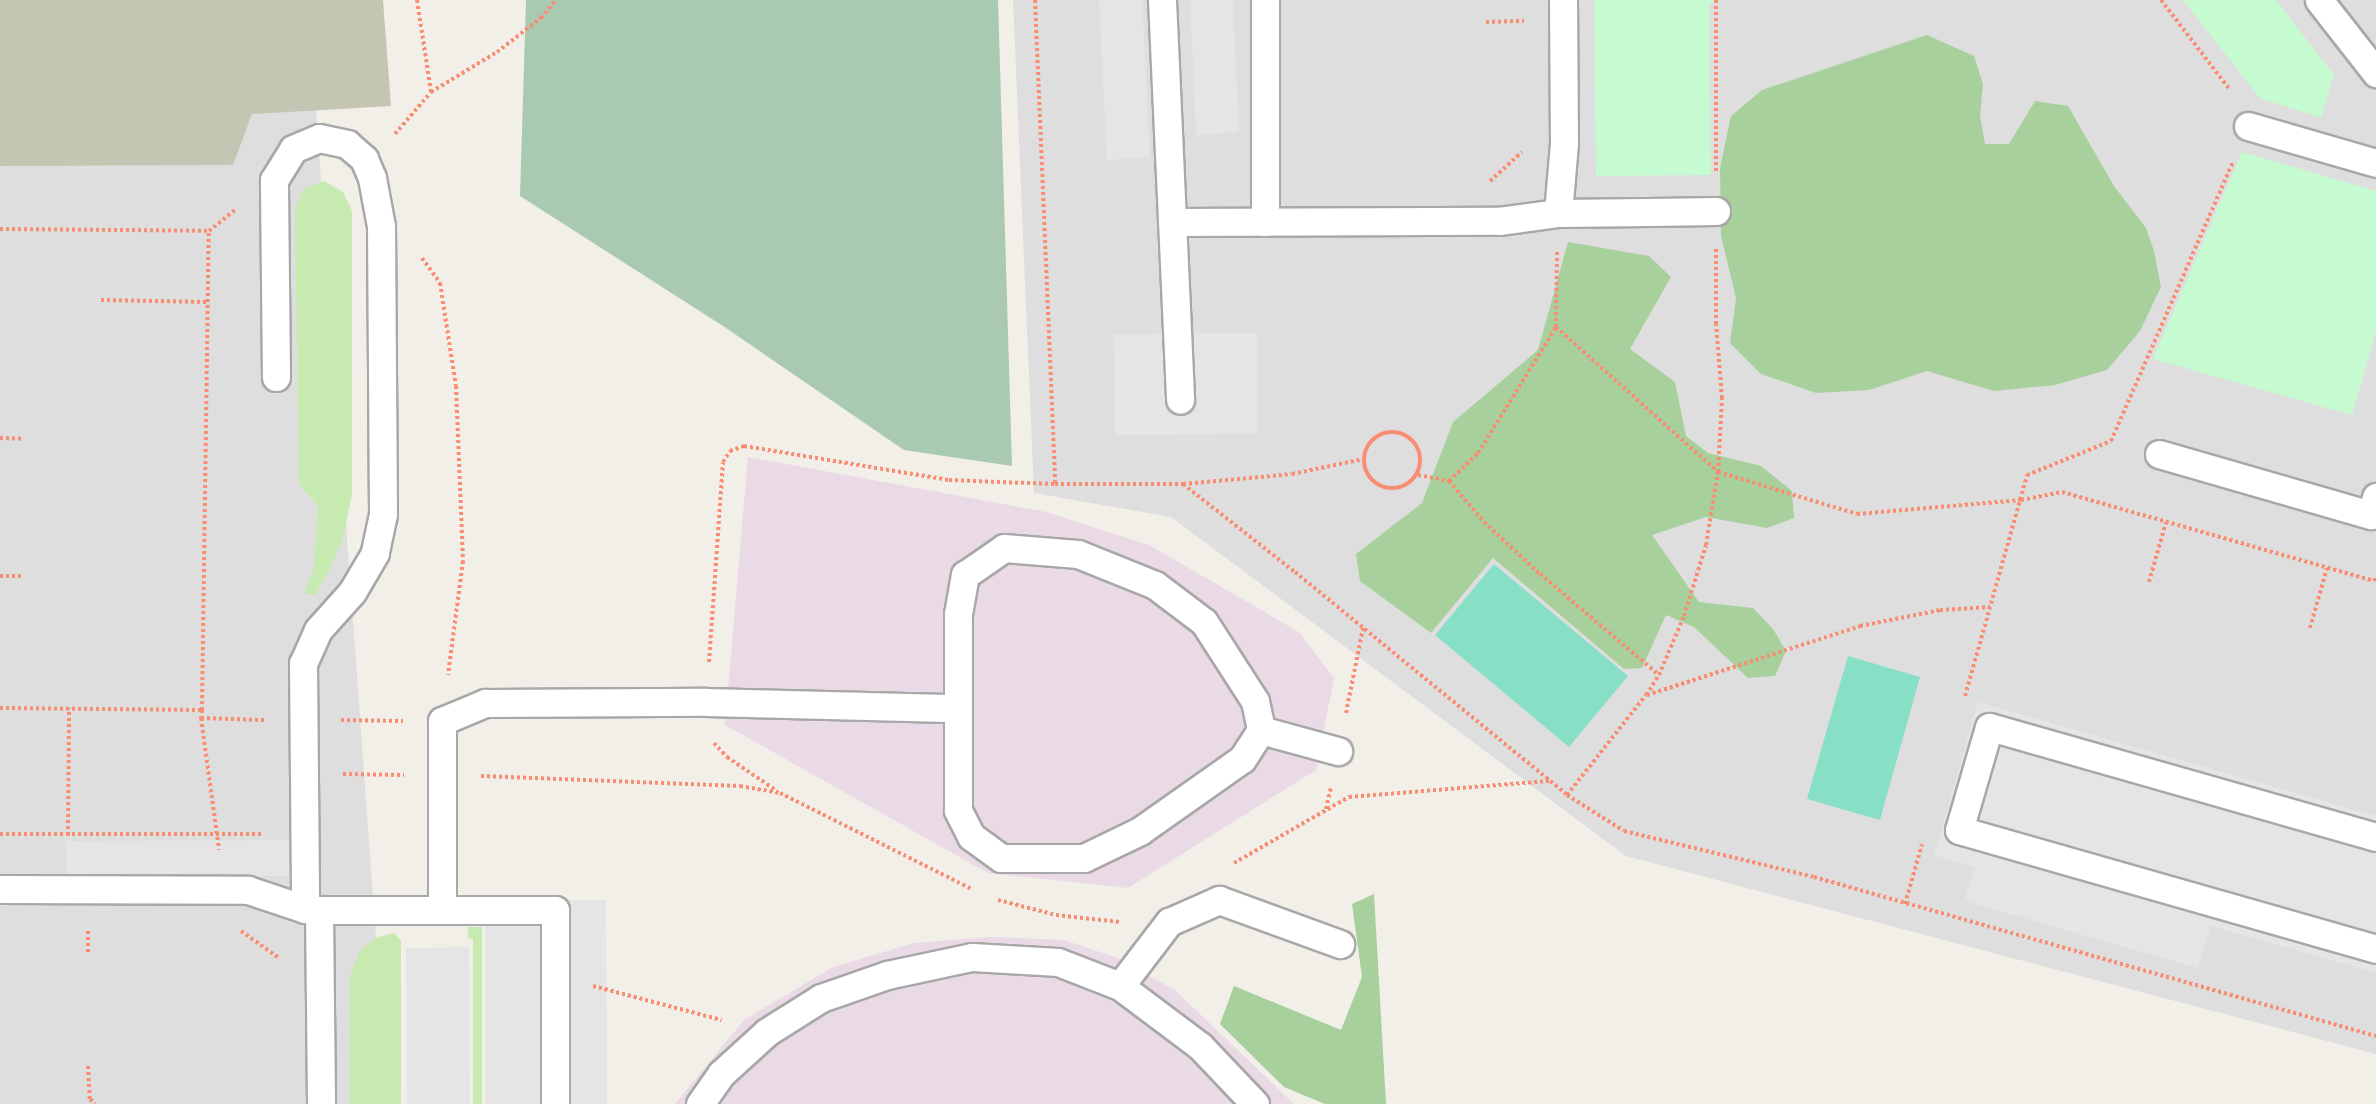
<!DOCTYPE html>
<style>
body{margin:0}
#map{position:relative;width:2376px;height:1104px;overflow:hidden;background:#f1efe8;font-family:Mulish,sans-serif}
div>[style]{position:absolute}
.residential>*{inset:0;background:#dfdede}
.industrial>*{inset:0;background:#eadae6}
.construction>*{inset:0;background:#c4c6b3}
.grass>*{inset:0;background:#c6eaaf}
.forest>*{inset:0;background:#a7d09d}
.cemetery>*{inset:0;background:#a9cab1}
.park>*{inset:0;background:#c6fad0}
.pitch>*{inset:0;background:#87dfc6}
.parking>*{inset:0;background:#e5e5e5}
.path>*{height:4px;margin-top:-2px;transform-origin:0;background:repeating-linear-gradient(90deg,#fa8c71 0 3px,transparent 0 6px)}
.path>.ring{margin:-2px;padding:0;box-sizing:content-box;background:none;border:4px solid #fa8c71;border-radius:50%}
.roads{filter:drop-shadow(2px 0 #a8a8a8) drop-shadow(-2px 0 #a8a8a8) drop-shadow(0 2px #a8a8a8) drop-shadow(0 -2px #a8a8a8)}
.service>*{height:27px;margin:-13.5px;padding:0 13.5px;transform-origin:13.5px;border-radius:13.5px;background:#fff}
span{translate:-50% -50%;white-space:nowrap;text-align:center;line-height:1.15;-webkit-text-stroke:6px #fff;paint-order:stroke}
</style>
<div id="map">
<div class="residential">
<i style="clip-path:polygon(0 0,308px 0,388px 1104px,0 1104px)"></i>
<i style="clip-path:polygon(1013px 0,2376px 0,2376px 1054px,1626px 856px,1171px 517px,1034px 493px)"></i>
</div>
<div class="industrial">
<i style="clip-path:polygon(748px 457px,1046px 512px,1149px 545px,1299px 632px,1334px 678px,1316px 770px,1128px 888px,988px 873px,725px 725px)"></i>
<i style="clip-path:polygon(991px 937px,1064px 940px,1115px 957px,1175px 990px,1294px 1104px,675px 1104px,744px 1020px,833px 967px,914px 943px)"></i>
</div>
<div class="construction">
<i style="clip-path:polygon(0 0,383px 0,391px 106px,252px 114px,233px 165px,0 166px)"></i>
</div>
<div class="grass">
<i style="clip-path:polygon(324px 181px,343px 192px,352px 211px,352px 494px,343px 538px,328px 573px,315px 595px,304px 593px,314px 568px,318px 506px,299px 484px,295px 209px,303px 189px)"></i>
<i style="clip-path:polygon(468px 927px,482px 927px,482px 1104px,473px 1104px,473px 939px,468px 938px)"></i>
<i style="clip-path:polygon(394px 933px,401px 941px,401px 1104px,350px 1104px,350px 975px,360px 951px,375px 938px)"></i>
</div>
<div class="forest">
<i style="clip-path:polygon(1927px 35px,1974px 56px,1983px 84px,1980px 116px,1985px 144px,2009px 144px,2035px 101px,2068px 106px,2114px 186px,2146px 228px,2154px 251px,2161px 287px,2140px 331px,2107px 370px,2055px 385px,1994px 391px,1927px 371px,1869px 390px,1816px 393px,1761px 374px,1730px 343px,1736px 298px,1721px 236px,1720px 168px,1731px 116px,1762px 90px)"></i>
<i style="clip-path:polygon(1568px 242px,1649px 256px,1671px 277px,1630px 349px,1675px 382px,1686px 436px,1708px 453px,1761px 466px,1792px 491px,1794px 518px,1767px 528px,1706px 517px,1652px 535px,1699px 602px,1753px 608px,1773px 629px,1786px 651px,1775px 676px,1748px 678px,1694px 627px,1666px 615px,1642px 668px,1624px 669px,1493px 558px,1431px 633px,1360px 581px,1356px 554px,1422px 503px,1453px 422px,1538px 350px)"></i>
<i style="clip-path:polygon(1374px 894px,1386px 1104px,1325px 1104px,1284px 1087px,1220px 1024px,1234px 986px,1341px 1030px,1362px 977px,1352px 904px)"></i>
</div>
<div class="cemetery">
<i style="clip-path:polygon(526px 0,998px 0,1012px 466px,904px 450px,723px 326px,520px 196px)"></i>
</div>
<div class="park">
<i style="clip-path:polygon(1594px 0,1719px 0,1709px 4px,1711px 175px,1596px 176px)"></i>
<i style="clip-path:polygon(2183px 0,2276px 0,2334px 75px,2321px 118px,2260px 98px)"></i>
<i style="clip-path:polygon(2242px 152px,2376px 191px,2376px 332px,2352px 415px,2153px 359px)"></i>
</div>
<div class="pitch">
<i style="clip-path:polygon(1494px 564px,1628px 676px,1569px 747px,1435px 635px)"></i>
<i style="clip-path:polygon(1848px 656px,1920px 677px,1880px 820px,1807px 799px)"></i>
</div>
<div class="parking">
<i style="clip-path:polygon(1099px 0,1142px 0,1150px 157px,1107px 160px)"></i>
<i style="clip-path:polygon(1190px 0,1233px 0,1239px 132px,1196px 135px)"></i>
<i style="clip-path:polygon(1257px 333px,1258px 434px,1115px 435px,1114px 334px)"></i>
<i style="clip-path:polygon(1978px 702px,2376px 816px,2376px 973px,2211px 926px,2198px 968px,1964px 901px,1974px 867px,1934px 855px)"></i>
<i style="clip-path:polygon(292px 840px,292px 876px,67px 877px,66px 841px)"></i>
<i style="clip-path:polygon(606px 900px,607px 1104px,486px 1104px,485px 901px)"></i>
<i style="clip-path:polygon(469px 947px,470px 1104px,407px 1104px,406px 948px)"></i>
</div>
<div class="path">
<i style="left:417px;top:0;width:93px;rotate:81.3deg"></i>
<i style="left:1035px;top:0;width:484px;rotate:87.6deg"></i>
<i style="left:1055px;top:484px;width:128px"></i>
<i style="left:1183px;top:484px;width:142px;rotate:38.2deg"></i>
<i style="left:1295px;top:572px;width:352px;rotate:39.3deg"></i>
<i style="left:1567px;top:795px;width:67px;rotate:32.3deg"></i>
<i style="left:1624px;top:831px;width:195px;rotate:13.6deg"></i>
<i style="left:1814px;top:877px;width:584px;rotate:15.8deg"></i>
<i style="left:1716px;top:0;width:173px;rotate:90deg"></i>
<i style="left:2161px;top:0;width:113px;rotate:52.5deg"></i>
<i style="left:1486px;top:22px;width:38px;rotate:-2deg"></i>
<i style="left:395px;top:134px;width:55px;rotate:-49.4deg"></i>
<i style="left:431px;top:92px;width:77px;rotate:-31.2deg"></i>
<i style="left:497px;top:52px;width:56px;rotate:-37.7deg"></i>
<i style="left:541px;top:18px;width:23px;rotate:-50deg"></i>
<i style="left:1490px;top:181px;width:43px;rotate:-42.2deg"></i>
<i style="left:0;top:229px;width:209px;rotate:0.5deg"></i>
<i style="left:209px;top:231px;width:33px;rotate:-39deg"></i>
<i style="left:422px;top:258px;width:31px;rotate:54deg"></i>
<i style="left:440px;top:283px;width:104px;rotate:81.2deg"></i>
<i style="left:456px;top:386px;width:175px;rotate:87.7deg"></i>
<i style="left:463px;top:561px;width:115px;rotate:97.5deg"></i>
<i style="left:101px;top:300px;width:107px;rotate:1.1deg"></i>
<i style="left:1556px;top:327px;width:217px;rotate:41.8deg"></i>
<i style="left:1718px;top:472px;width:145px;rotate:16.8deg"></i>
<i style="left:1857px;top:514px;width:165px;rotate:-4.9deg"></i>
<i style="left:2021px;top:500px;width:42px;rotate:-11deg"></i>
<i style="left:2062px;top:492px;width:324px;rotate:15.9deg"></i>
<i style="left:2374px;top:581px;width:5px;rotate:-68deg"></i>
<i class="ring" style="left:1364px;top:432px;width:52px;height:52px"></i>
<i style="left:0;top:438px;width:23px;rotate:2deg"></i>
<i style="left:1418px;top:475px;width:32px;rotate:11deg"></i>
<i style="left:1449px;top:481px;width:40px;rotate:-44deg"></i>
<i style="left:1478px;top:453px;width:148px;rotate:-58.2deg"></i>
<i style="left:1556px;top:327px;width:76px;rotate:-89.2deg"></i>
<i style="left:1449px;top:481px;width:54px;rotate:49.5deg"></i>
<i style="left:1484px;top:522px;width:76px;rotate:42.9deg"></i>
<i style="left:1540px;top:574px;width:156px;rotate:40.3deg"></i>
<i style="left:1183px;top:484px;width:109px;rotate:-5.2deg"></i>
<i style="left:1292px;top:474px;width:73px;rotate:-11.9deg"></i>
<i style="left:0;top:576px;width:21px"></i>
<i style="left:2149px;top:582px;width:62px;rotate:-74.2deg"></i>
<i style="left:2310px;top:628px;width:62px;rotate:-74.2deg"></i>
<i style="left:709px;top:662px;width:200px;rotate:-86deg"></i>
<i style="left:723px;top:462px;width:13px;rotate:-58deg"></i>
<i style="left:730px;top:451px;width:15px;rotate:-20deg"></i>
<i style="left:744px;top:446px;width:208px;rotate:9.4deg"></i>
<i style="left:949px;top:480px;width:106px;rotate:2.2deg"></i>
<i style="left:1647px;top:695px;width:224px;rotate:-17.9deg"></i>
<i style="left:1860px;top:626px;width:82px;rotate:-11.3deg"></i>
<i style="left:1940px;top:610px;width:50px;rotate:-3.4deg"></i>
<i style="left:1965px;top:696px;width:230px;rotate:-74.3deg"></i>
<i style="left:2027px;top:475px;width:91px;rotate:-22deg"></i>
<i style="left:2111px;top:441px;width:305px;rotate:-66.4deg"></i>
<i style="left:0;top:708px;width:202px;rotate:0.6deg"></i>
<i style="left:202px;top:710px;width:8px;rotate:97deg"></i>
<i style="left:201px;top:718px;width:64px;rotate:1.8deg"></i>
<i style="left:202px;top:710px;width:479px;rotate:-89.2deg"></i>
<i style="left:1346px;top:713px;width:87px;rotate:-78.7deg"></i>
<i style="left:201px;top:718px;width:133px;rotate:82.2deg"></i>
<i style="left:341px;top:720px;width:62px;rotate:0.9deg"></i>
<i style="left:714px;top:743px;width:19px;rotate:47deg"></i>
<i style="left:727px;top:757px;width:60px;rotate:34.2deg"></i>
<i style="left:343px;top:774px;width:61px;rotate:0.9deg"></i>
<i style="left:481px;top:776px;width:259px;rotate:2.2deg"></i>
<i style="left:740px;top:786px;width:41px;rotate:9.9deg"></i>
<i style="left:780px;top:793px;width:215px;rotate:26.6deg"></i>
<i style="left:1567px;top:795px;width:127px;rotate:-51.7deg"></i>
<i style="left:1646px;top:695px;width:24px;rotate:-57deg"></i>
<i style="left:1659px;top:675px;width:64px;rotate:-67deg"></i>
<i style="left:1684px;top:616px;width:74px;rotate:-72.8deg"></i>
<i style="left:1706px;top:545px;width:74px;rotate:-80.7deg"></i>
<i style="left:1718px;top:472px;width:74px;rotate:-86.9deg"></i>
<i style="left:1722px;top:398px;width:74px;rotate:-94.6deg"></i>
<i style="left:1716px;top:324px;width:75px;rotate:-90deg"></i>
<i style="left:1326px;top:809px;width:22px;rotate:-77deg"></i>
<i style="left:0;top:834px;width:264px"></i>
<i style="left:68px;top:835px;width:127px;rotate:-89.5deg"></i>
<i style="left:1234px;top:863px;width:133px;rotate:-29.9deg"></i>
<i style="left:1349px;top:797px;width:202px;rotate:-4.6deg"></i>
<i style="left:998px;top:900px;width:60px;rotate:14.5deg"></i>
<i style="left:1056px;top:915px;width:64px;rotate:6.2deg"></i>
<i style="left:1905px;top:904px;width:62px;rotate:-74.2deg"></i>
<i style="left:241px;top:931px;width:47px;rotate:35.4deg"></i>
<i style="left:88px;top:952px;width:23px;rotate:-90deg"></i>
<i style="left:593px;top:986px;width:133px;rotate:14.8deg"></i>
<i style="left:88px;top:1066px;width:33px;rotate:87deg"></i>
<i style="left:90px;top:1099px;width:7px;rotate:45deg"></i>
</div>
<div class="roads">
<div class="service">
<i style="left:1162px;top:0;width:400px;rotate:87.4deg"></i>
<i style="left:2319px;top:0;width:93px;rotate:52deg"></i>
<i style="left:2248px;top:126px;width:133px;rotate:16.1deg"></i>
<i style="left:1558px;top:213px;width:158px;rotate:-0.7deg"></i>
<i style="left:1172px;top:222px;width:327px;rotate:-0.2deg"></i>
<i style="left:1499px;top:221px;width:60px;rotate:-7.7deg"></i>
<i style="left:1558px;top:213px;width:70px;rotate:-85.1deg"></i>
<i style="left:1564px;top:143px;width:143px;rotate:-90.4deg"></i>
<i style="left:1265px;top:222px;width:222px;rotate:-90deg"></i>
<i style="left:276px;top:377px;width:197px;rotate:-90.6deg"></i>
<i style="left:274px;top:180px;width:36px;rotate:-58deg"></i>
<i style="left:293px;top:149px;width:28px;rotate:-23deg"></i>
<i style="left:319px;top:138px;width:29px;rotate:12deg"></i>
<i style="left:347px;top:144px;width:23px;rotate:41deg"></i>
<i style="left:364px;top:159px;width:21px;rotate:67deg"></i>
<i style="left:372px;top:178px;width:49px;rotate:79.4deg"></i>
<i style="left:381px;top:226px;width:288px;rotate:89.6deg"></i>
<i style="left:383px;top:514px;width:40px;rotate:102deg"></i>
<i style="left:375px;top:553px;width:45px;rotate:120.5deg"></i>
<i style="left:352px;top:592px;width:51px;rotate:131.8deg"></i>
<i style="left:318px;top:630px;width:36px;rotate:114deg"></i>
<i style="left:303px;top:663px;width:246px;rotate:89.5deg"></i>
<i style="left:2159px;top:454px;width:221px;rotate:16.1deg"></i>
<i style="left:2371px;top:515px;width:19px;rotate:-74deg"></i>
<i style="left:1261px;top:730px;width:80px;rotate:15.3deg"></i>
<i style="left:2376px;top:837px;width:402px;rotate:-164.1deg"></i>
<i style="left:1989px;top:727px;width:107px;rotate:106.2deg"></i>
<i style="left:1959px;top:830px;width:434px;rotate:15.9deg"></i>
<i style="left:0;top:889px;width:248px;rotate:0.2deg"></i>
<i style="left:248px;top:890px;width:60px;rotate:18.4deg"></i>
<i style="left:305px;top:909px;width:14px;rotate:4deg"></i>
<i style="left:319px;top:910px;width:194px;rotate:89.4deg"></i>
<i style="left:319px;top:910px;width:236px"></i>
<i style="left:555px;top:910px;width:194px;rotate:90deg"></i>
<i style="left:442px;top:910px;width:189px;rotate:-90deg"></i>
<i style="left:442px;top:721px;width:47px;rotate:-22.7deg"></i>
<i style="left:485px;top:703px;width:221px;rotate:-0.3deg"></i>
<i style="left:706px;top:702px;width:252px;rotate:1.4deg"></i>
<i style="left:958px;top:708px;width:94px;rotate:-90deg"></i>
<i style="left:958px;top:614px;width:40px;rotate:-80deg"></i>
<i style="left:965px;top:575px;width:47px;rotate:-34.7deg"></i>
<i style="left:1004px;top:548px;width:74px;rotate:4.6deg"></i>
<i style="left:1078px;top:554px;width:83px;rotate:21.9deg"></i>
<i style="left:1155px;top:585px;width:61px;rotate:37.1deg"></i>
<i style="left:1204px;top:622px;width:94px;rotate:57.2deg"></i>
<i style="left:1255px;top:701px;width:30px;rotate:78deg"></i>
<i style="left:1261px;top:730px;width:35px;rotate:123deg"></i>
<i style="left:1242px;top:759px;width:125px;rotate:144.8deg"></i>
<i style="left:1140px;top:831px;width:62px;rotate:154.3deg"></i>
<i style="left:1084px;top:858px;width:83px;rotate:180deg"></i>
<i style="left:1001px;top:858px;width:37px;rotate:-144deg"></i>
<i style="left:971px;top:836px;width:29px;rotate:-117deg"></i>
<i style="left:958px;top:810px;width:102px;rotate:-90deg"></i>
<i style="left:1120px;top:986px;width:81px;rotate:-52.6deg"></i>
<i style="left:1169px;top:922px;width:55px;rotate:-23.7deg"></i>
<i style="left:1219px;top:900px;width:129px;rotate:20deg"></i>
<i style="left:700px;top:1104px;width:37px;rotate:-55deg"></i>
<i style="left:721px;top:1074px;width:62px;rotate:-42.4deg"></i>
<i style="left:767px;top:1032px;width:64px;rotate:-32.2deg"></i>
<i style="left:821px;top:998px;width:70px;rotate:-19.2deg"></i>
<i style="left:887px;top:975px;width:87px;rotate:-12deg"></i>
<i style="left:972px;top:957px;width:86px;rotate:3.3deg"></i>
<i style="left:1058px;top:962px;width:66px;rotate:21.2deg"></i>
<i style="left:1120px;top:986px;width:100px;rotate:36.9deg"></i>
<i style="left:1200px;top:1046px;width:80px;rotate:46.5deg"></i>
</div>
</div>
</div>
